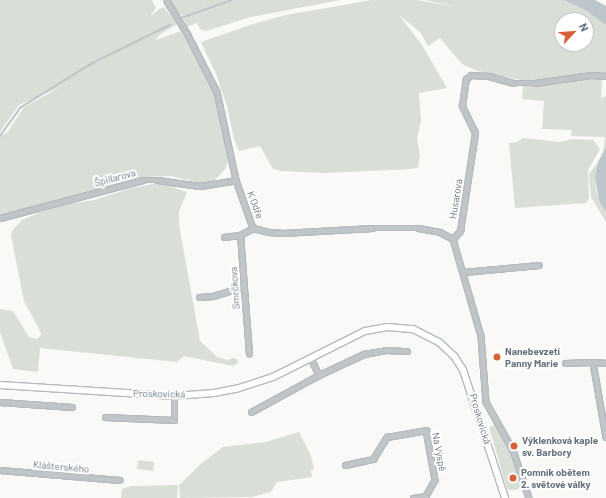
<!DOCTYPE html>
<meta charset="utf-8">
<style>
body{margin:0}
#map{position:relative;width:606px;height:498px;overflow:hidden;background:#f9f9f7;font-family:Barlow,sans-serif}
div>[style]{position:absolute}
.green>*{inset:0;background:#d9ded6}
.water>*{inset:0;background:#bcc6cb}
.stream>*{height:1.5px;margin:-0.75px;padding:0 0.75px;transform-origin:0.75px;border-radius:0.75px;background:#bcc6cb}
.roads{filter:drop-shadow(1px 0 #b5babf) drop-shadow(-1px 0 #b5babf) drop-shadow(0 1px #b5babf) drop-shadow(0 -1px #b5babf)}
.street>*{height:4.5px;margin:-2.25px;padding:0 2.25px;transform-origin:2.25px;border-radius:2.25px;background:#c0c5c8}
.secondary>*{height:6px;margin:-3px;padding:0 3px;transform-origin:3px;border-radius:3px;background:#fff}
.dots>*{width:11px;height:11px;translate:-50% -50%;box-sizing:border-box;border:2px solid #fff;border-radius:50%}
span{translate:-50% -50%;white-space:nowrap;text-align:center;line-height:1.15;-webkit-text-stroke:4px #fff;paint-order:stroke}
.street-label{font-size:10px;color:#667480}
.poi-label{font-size:10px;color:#667480;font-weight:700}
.left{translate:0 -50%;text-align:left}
.north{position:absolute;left:554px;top:12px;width:40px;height:40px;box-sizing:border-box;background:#fff;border:1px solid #c2c7cc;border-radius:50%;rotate:64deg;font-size:11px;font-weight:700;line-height:16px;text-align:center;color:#667480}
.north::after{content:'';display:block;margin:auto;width:14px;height:18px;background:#d86038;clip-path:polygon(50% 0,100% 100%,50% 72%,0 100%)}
</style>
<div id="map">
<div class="green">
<i style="clip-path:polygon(0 0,152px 0,156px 8px,150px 17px,159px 9px,164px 7px,177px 24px,158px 36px,156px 40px,181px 31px,215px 94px,228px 160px,226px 168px,214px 181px,200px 183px,171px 176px,143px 177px,0 216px,0 136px,7px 133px,24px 107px,58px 88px,19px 105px,0 132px)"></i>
<i style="clip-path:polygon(168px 0,340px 0,251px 17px,206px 31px,200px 29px,197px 23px,187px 27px,182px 14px,179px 15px)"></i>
<i style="clip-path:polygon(evenodd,372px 0,416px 0,457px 7px,424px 0,564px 0,585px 10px,606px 25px,606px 76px,577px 74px,546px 80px,526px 81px,478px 71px,462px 64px,440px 38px,428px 46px,420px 32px,399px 15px,422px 45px,447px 88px,419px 93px,421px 120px,417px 139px,420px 156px,418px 167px,412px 169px,325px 173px,281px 171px,273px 169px,260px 146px,239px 151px,234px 139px,227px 106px,216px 74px,201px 42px,256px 23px,286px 15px,372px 0,562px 20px,586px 20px,586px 44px,562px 44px,562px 20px)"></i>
<i style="clip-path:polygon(578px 78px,602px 79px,601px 98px,606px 96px,606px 147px,603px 153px,605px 137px,571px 136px,572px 130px,542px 129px,544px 101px,522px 99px,523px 85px,536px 86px)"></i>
<i style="clip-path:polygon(523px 138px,560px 142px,572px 139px,593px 140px,600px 149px,588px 170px,589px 199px,586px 203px,515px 208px,509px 143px,517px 142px)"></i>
<i style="clip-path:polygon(598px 162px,595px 178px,596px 190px,599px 201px,606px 212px,606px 222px,591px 197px,589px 174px)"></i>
<i style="clip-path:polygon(153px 184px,166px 185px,187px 192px,179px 211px,179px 225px,200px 341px,217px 357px,227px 360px,233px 358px,237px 359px,238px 363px,233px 366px,184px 356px,177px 362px,40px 348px,38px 372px,13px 369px,0 332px,0 309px,13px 311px,29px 337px,37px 339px,41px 335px,40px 331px,24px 301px,11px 236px,12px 231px,22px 220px,41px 212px,69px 204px,94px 200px,132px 188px)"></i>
<i style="clip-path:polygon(495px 425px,512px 453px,523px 487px,516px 490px,508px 490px,504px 479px,489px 427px)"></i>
<i style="clip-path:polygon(299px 432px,311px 456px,314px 469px,311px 470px,312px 477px,277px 482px,271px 492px,252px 497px,180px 498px,179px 485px,203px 462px,223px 447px,266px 442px)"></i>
<i style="clip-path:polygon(138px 460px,154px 462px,153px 471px,137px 469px)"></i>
<i style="clip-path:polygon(178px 485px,177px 498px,121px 498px,122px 489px,131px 486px)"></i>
</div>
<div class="water">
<i style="clip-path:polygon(564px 0,595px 0,606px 6px,606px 25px,585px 10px)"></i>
<i style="clip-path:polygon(606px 147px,606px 212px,599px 201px,595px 178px,598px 162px)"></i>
</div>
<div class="stream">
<i style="left:181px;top:18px;width:54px;rotate:-19.4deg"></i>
<i style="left:0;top:136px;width:34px;rotate:-54deg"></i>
<i style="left:20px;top:108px;width:84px;rotate:-31.8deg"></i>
<i style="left:91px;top:64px;width:88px;rotate:-26.3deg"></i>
</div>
<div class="roads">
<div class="street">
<i style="left:167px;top:1px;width:40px;rotate:58deg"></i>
<i style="left:188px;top:35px;width:64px;rotate:63deg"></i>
<i style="left:217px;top:92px;width:90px;rotate:77.8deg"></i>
<i style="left:236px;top:180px;width:51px;rotate:70.5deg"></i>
<i style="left:253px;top:228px;width:16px;rotate:14deg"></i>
<i style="left:269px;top:232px;width:14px;rotate:4deg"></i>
<i style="left:283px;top:233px;width:89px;rotate:-3.2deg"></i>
<i style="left:372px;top:228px;width:46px"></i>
<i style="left:418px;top:228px;width:22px;rotate:10deg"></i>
<i style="left:440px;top:232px;width:15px;rotate:28deg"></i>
<i style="left:0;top:218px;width:148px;rotate:-14.9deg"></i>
<i style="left:143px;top:180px;width:14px"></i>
<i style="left:157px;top:180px;width:43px;rotate:7.9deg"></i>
<i style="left:200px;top:186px;width:36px;rotate:-9deg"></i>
<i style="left:224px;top:237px;width:16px;rotate:-7deg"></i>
<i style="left:453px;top:239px;width:11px;rotate:-49deg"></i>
<i style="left:460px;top:231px;width:99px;rotate:-81.3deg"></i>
<i style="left:475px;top:133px;width:30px;rotate:-116deg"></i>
<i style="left:462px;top:106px;width:27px;rotate:-82deg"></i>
<i style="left:466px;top:79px;width:6px;rotate:-39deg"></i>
<i style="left:471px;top:75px;width:18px;rotate:3deg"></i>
<i style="left:489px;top:76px;width:25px;rotate:16deg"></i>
<i style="left:513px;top:83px;width:22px"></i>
<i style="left:535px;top:83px;width:57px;rotate:-8.1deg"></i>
<i style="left:591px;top:75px;width:15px;rotate:4deg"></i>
<i style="left:453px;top:239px;width:101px;rotate:73.9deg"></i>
<i style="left:481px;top:336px;width:66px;rotate:85.7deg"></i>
<i style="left:486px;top:402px;width:55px;rotate:60.6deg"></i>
<i style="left:513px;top:450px;width:51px;rotate:71.6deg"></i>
<i style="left:464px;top:272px;width:75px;rotate:-5.3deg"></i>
<i style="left:199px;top:297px;width:14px;rotate:-4deg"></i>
<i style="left:213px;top:296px;width:31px;rotate:-17deg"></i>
<i style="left:249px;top:354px;width:119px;rotate:-94.3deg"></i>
<i style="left:240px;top:235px;width:15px;rotate:-28deg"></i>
<i style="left:311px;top:358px;width:19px;rotate:65deg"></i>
<i style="left:593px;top:362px;width:76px;rotate:80.2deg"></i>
<i style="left:565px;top:363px;width:28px;rotate:-2deg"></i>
<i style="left:593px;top:362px;width:13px;rotate:4deg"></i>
<i style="left:0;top:402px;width:72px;rotate:4deg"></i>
<i style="left:251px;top:412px;width:77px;rotate:-28.6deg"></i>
<i style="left:319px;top:375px;width:50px;rotate:-25deg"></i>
<i style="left:364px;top:354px;width:22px;rotate:-10deg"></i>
<i style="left:386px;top:350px;width:21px;rotate:3deg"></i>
<i style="left:105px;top:417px;width:69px;rotate:2.5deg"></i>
<i style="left:174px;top:420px;width:24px;rotate:-90deg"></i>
<i style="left:345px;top:465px;width:29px;rotate:-12deg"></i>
<i style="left:373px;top:459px;width:26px;rotate:-58deg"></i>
<i style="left:387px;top:437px;width:40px;rotate:-10deg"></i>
<i style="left:426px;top:430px;width:51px;rotate:79.8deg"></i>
<i style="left:435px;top:480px;width:18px;rotate:119deg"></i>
<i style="left:0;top:470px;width:120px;rotate:4.8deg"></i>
<i style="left:413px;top:498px;width:13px;rotate:-9deg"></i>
</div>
<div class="secondary">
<i style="left:0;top:385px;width:174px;rotate:3.6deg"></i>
<i style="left:174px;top:396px;width:40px;rotate:-4.3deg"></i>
<i style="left:214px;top:393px;width:25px;rotate:-11deg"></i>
<i style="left:239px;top:388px;width:36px;rotate:-18deg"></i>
<i style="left:273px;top:377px;width:103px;rotate:-26.6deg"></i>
<i style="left:365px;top:331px;width:23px;rotate:-10deg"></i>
<i style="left:388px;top:327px;width:25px;rotate:5deg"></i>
<i style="left:413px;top:329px;width:30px;rotate:27deg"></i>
<i style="left:440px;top:343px;width:19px;rotate:43deg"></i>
<i style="left:454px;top:356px;width:17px;rotate:57deg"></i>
<i style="left:463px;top:370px;width:135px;rotate:71.8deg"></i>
</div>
</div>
<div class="dots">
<i style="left:497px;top:357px;background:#d86038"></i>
<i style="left:514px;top:446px;background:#d86038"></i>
<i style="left:513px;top:478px;background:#d86038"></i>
</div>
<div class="street-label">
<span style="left:115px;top:178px;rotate:-15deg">Špillarova</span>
<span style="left:456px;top:199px;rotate:-81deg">Husarova</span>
<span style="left:255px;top:205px;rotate:70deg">K Odře</span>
<span style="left:235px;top:288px;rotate:-94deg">Smrčkova</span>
<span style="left:159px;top:394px;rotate:1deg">Proskovická</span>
<span style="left:480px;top:419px;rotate:73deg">Proskovická</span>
<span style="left:439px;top:452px;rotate:79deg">Na Výspě</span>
<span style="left:61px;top:467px;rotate:5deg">Klášterského</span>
</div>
<div class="poi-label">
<span class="left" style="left:505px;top:357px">Nanebevzetí<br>Panny Marie</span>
<span class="left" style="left:522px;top:446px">Výklenková kaple<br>sv. Barbory</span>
<span class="left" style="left:521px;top:478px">Pomník obětem<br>2. světové války</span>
</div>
<div class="north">N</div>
</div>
